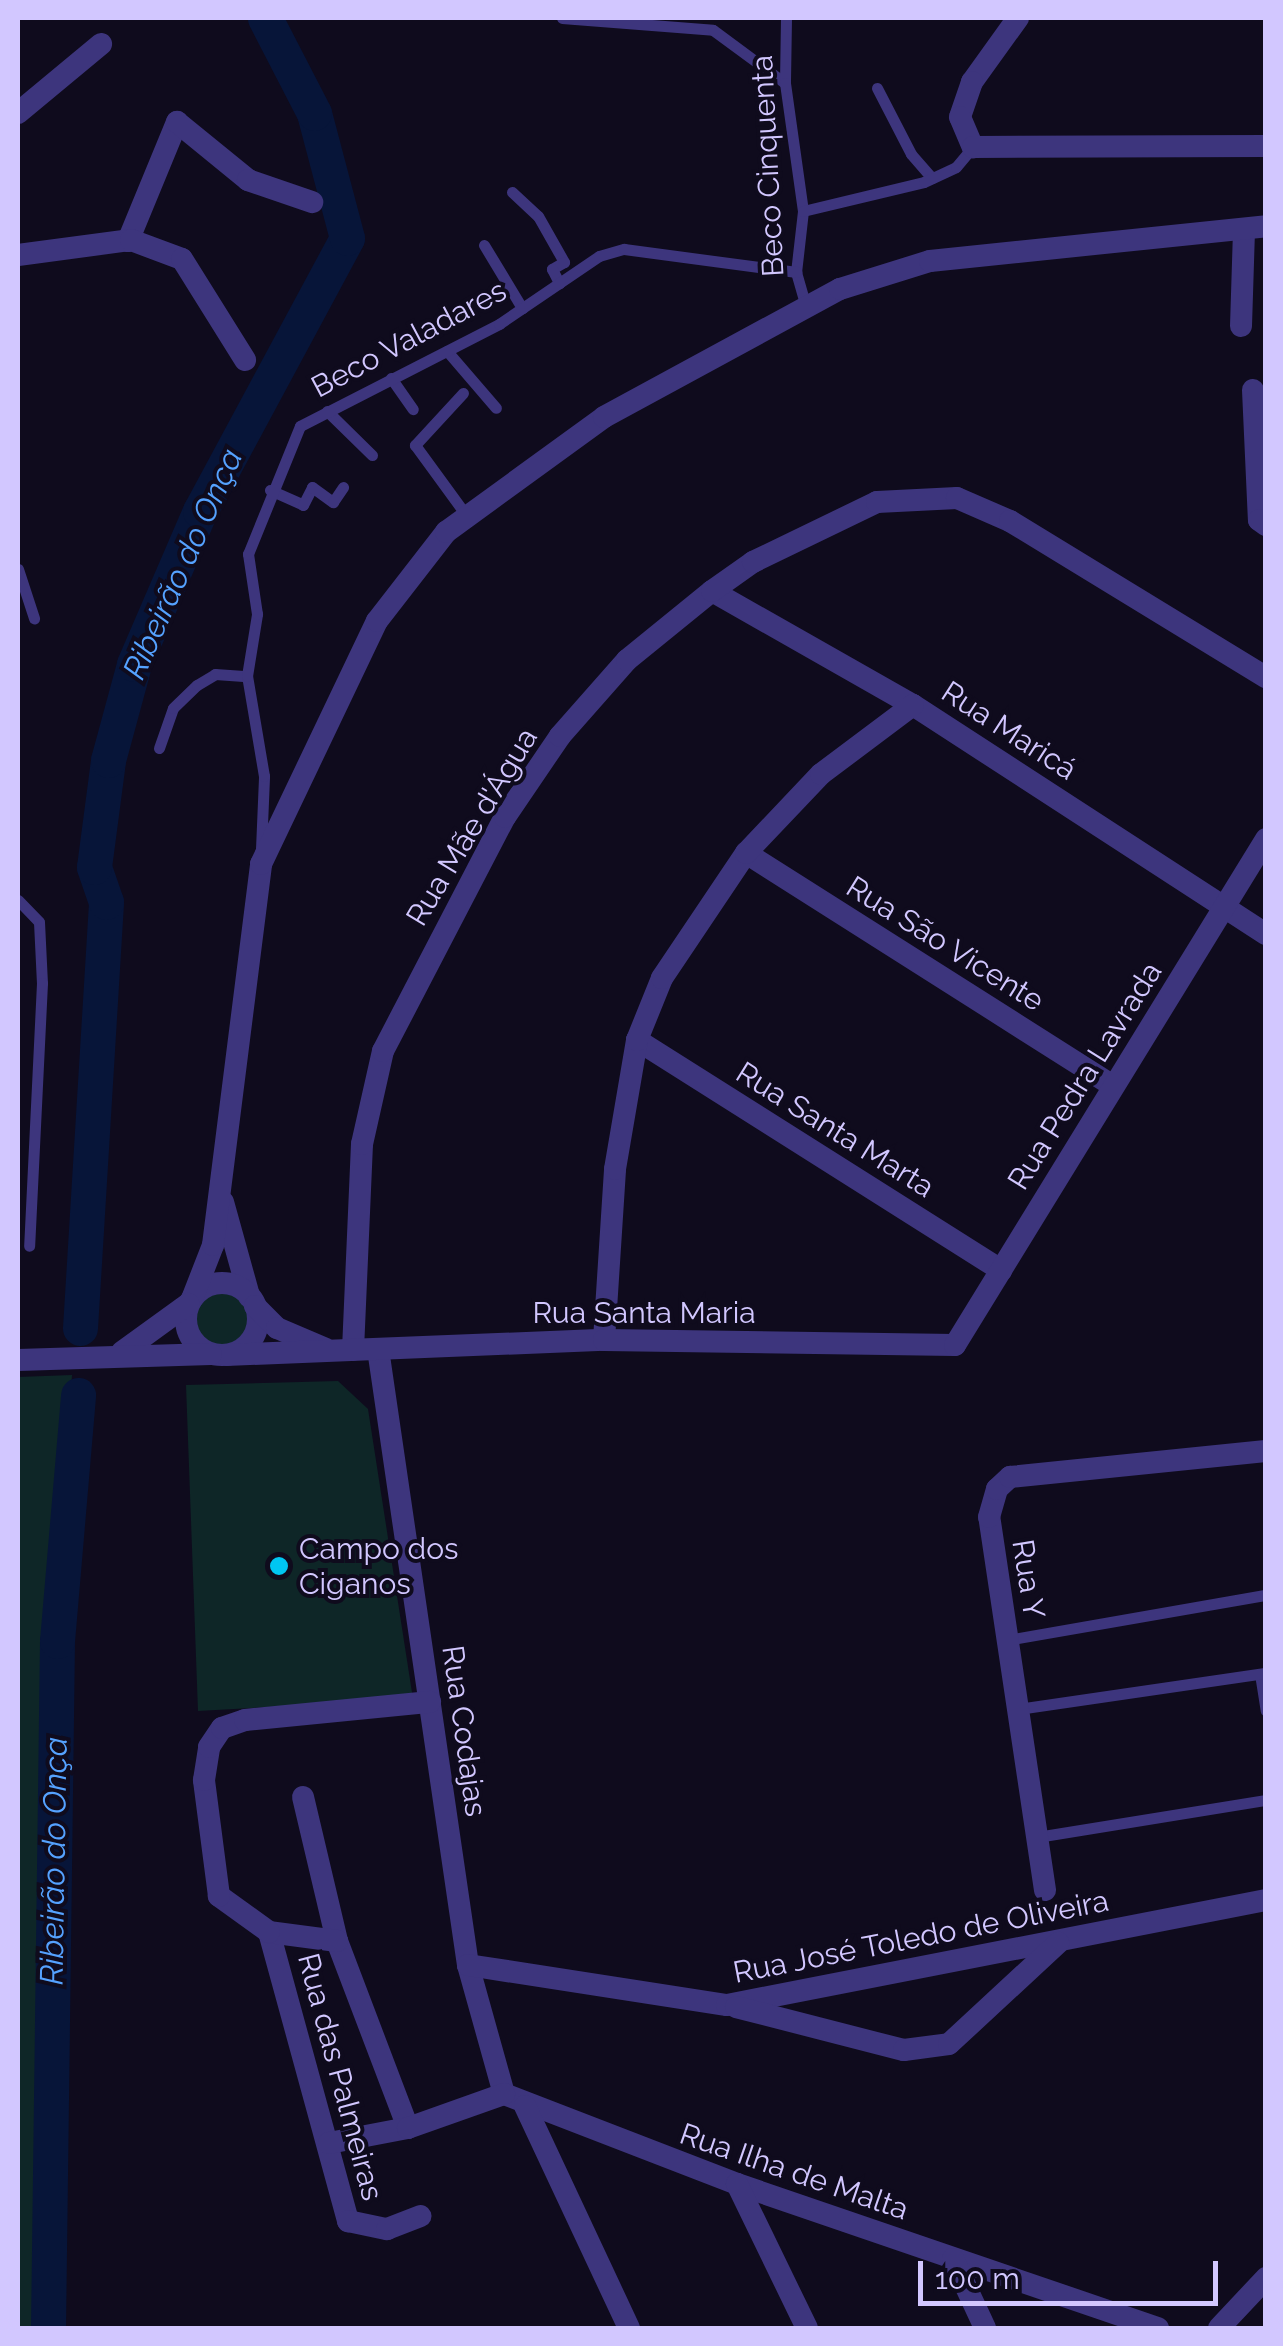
<!DOCTYPE html>
<meta charset="utf-8">
<style>
body{margin:0}
#map{position:relative;width:1283px;height:2346px;overflow:hidden;background:#0f0b1d;font-family:Raleway,sans-serif}
div>[style]{position:absolute}
.green>*{inset:0;background:#0e2627}
.round{border-radius:50%}
.river>*{height:35px;margin:-17.5px;padding:0 17.5px;transform-origin:17.5px;border-radius:17.5px;background:#071539}
.service>*{height:11px;margin:-5.5px;padding:0 5.5px;transform-origin:5.5px;border-radius:5.5px;background:#3d357d}
.minor>*{height:22px;margin:-11px;padding:0 11px;transform-origin:11px;border-radius:11px;background:#3d357d}
.minor>.ring{margin:-11px;padding:0;box-sizing:content-box;background:none;border:22px solid #3d357d;border-radius:50%}
.dots>*{width:28px;height:28px;translate:-50% -50%;box-sizing:border-box;border:5px solid #0f0b1d;border-radius:50%}
span{translate:-50% -50%;white-space:nowrap;text-align:center;line-height:1.15;-webkit-text-stroke:8px #0f0b1d;paint-order:stroke}
.street-label{font-size:30px;color:#d2c7ff}
.poi-label{font-size:30px;color:#d2c7ff}
.left{translate:0 -50%;text-align:left}
.water-label{font-size:32px;color:#55a2ff;font-style:italic}
.frame{position:absolute;inset:0;border:20px solid #d2c7ff;pointer-events:none}
.scale{position:absolute;left:918px;top:2261px;width:300px;height:45px;box-sizing:border-box;border:5px solid #d2c7ff;border-top:0;padding-left:12px;font-size:30px;line-height:35px;white-space:nowrap;color:#d2c7ff;-webkit-text-stroke:8px #0f0b1d;paint-order:stroke}
</style>
<div id="map">
<div class="green">
<i class="round" style="left:192px;top:1290px;width:58px;height:58px"></i>
<i style="clip-path:polygon(72px 1375px,57px 1567px,39px 2328px,18px 2328px,18px 1377px)"></i>
<i style="clip-path:polygon(338px 1381px,368px 1409px,413px 1699px,198px 1711px,186px 1385px)"></i>
</div>
<div class="river">
<i style="left:80px;top:1328px;width:427px;rotate:-86.5deg"></i>
<i style="left:106px;top:902px;width:37px;rotate:-109deg"></i>
<i style="left:94px;top:867px;width:108px;rotate:-82.5deg"></i>
<i style="left:108px;top:760px;width:99px;rotate:-74.8deg"></i>
<i style="left:134px;top:664px;width:167px;rotate:-66.7deg"></i>
<i style="left:200px;top:511px;width:310px;rotate:-61.7deg"></i>
<i style="left:347px;top:238px;width:129px;rotate:-104.8deg"></i>
<i style="left:314px;top:113px;width:107px;rotate:-117.3deg"></i>
<i style="left:48px;top:2328px;width:687px;rotate:-89.25deg"></i>
<i style="left:57px;top:1641px;width:247px;rotate:-85.1deg"></i>
</div>
<div class="service">
<i style="left:562px;top:18px;width:151px;rotate:4.5deg"></i>
<i style="left:713px;top:30px;width:89px;rotate:36.4deg"></i>
<i style="left:786px;top:18px;width:65px;rotate:90.9deg"></i>
<i style="left:785px;top:83px;width:129px;rotate:82deg"></i>
<i style="left:803px;top:211px;width:61px;rotate:96.5deg"></i>
<i style="left:796px;top:272px;width:40px;rotate:74deg"></i>
<i style="left:877px;top:88px;width:74px;rotate:62.7deg"></i>
<i style="left:911px;top:154px;width:32px;rotate:49deg"></i>
<i style="left:512px;top:192px;width:35px;rotate:43deg"></i>
<i style="left:538px;top:216px;width:53px;rotate:60.5deg"></i>
<i style="left:564px;top:262px;width:14px;rotate:150deg"></i>
<i style="left:552px;top:269px;width:16px;rotate:63deg"></i>
<i style="left:803px;top:211px;width:124px;rotate:-13.5deg"></i>
<i style="left:924px;top:182px;width:35px;rotate:-25deg"></i>
<i style="left:956px;top:167px;width:26px;rotate:-50deg"></i>
<i style="left:484px;top:245px;width:74px;rotate:58.9deg"></i>
<i style="left:447px;top:351px;width:75px;rotate:49.3deg"></i>
<i style="left:391px;top:378px;width:38px;rotate:55deg"></i>
<i style="left:463px;top:393px;width:71px;rotate:132.7deg"></i>
<i style="left:415px;top:445px;width:87px;rotate:53.9deg"></i>
<i style="left:327px;top:411px;width:63px;rotate:44.4deg"></i>
<i style="left:270px;top:490px;width:36px;rotate:24deg"></i>
<i style="left:303px;top:505px;width:20px;rotate:-63deg"></i>
<i style="left:312px;top:487px;width:26px;rotate:36deg"></i>
<i style="left:333px;top:502px;width:18px;rotate:-56deg"></i>
<i style="left:18px;top:569px;width:52px;rotate:71.9deg"></i>
<i style="left:159px;top:748px;width:42px;rotate:-70.7deg"></i>
<i style="left:173px;top:708px;width:33px;rotate:-44deg"></i>
<i style="left:197px;top:685px;width:21px;rotate:-31deg"></i>
<i style="left:215px;top:674px;width:32px;rotate:4deg"></i>
<i style="left:261px;top:849px;width:73px;rotate:-87.6deg"></i>
<i style="left:264px;top:776px;width:101px;rotate:-99.6deg"></i>
<i style="left:247px;top:676px;width:63px;rotate:-80.8deg"></i>
<i style="left:257px;top:614px;width:61px;rotate:-98.5deg"></i>
<i style="left:248px;top:554px;width:138px;rotate:-67.9deg"></i>
<i style="left:300px;top:426px;width:224px;rotate:-27.1deg"></i>
<i style="left:499px;top:324px;width:121px;rotate:-34.2deg"></i>
<i style="left:599px;top:256px;width:26px;rotate:-16deg"></i>
<i style="left:624px;top:249px;width:174px;rotate:7.6deg"></i>
<i style="left:18px;top:900px;width:30px;rotate:46deg"></i>
<i style="left:39px;top:922px;width:61px;rotate:87.2deg"></i>
<i style="left:42px;top:983px;width:263px;rotate:92.8deg"></i>
<i style="left:1007px;top:1640px;width:263px;rotate:-9.9deg"></i>
<i style="left:1260px;top:1674px;width:37px;rotate:81deg"></i>
<i style="left:1018px;top:1709px;width:251px;rotate:-8.3deg"></i>
<i style="left:1037px;top:1837px;width:232px;rotate:-9.2deg"></i>
</div>
<div class="minor">
<i style="left:1018px;top:18px;width:79px;rotate:125.7deg"></i>
<i style="left:972px;top:82px;width:37px;rotate:109deg"></i>
<i style="left:960px;top:117px;width:33px;rotate:67deg"></i>
<i style="left:973px;top:147px;width:293px;rotate:-0.2deg"></i>
<i style="left:18px;top:113px;width:108px;rotate:-39.7deg"></i>
<i style="left:128px;top:241px;width:129px;rotate:-67.6deg"></i>
<i style="left:177px;top:122px;width:92px;rotate:39.2deg"></i>
<i style="left:248px;top:180px;width:68px;rotate:19deg"></i>
<i style="left:18px;top:255px;width:114px;rotate:-7.6deg"></i>
<i style="left:131px;top:240px;width:54px;rotate:20.4deg"></i>
<i style="left:182px;top:259px;width:119px;rotate:58deg"></i>
<i style="left:1241px;top:326px;width:97px;rotate:-88.2deg"></i>
<i style="left:1253px;top:390px;width:130px;rotate:87.4deg"></i>
<i style="left:1259px;top:520px;width:9px;rotate:36deg"></i>
<i style="left:712px;top:591px;width:231px;rotate:29.6deg"></i>
<i style="left:913px;top:705px;width:421px;rotate:33deg"></i>
<i style="left:746px;top:853px;width:433px;rotate:32.4deg"></i>
<i style="left:637px;top:1040px;width:431px;rotate:32.3deg"></i>
<i style="left:223px;top:1202px;width:98px;rotate:74.5deg"></i>
<i class="ring" style="left:186px;top:1283px;width:50px;height:50px"></i>
<i style="left:192px;top:1299px;width:58px;rotate:-68.7deg"></i>
<i style="left:213px;top:1245px;width:384px;rotate:-82.8deg"></i>
<i style="left:261px;top:864px;width:269px;rotate:-64.5deg"></i>
<i style="left:377px;top:621px;width:113px;rotate:-52.2deg"></i>
<i style="left:446px;top:532px;width:195px;rotate:-36deg"></i>
<i style="left:604px;top:417px;width:268px;rotate:-28.5deg"></i>
<i style="left:840px;top:289px;width:94px;rotate:-17.3deg"></i>
<i style="left:930px;top:261px;width:338px;rotate:-5.9deg"></i>
<i style="left:255px;top:1306px;width:31px;rotate:45deg"></i>
<i style="left:277px;top:1328px;width:53px;rotate:23.2deg"></i>
<i style="left:604px;top:1340px;width:171px;rotate:-86.3deg"></i>
<i style="left:615px;top:1169px;width:131px;rotate:-80.3deg"></i>
<i style="left:637px;top:1040px;width:67px;rotate:-68deg"></i>
<i style="left:662px;top:978px;width:151px;rotate:-56.1deg"></i>
<i style="left:746px;top:853px;width:109px;rotate:-46.5deg"></i>
<i style="left:821px;top:774px;width:115px;rotate:-36.9deg"></i>
<i style="left:378px;top:1349px;width:623px;rotate:81.69deg"></i>
<i style="left:468px;top:1965px;width:134px;rotate:74.4deg"></i>
<i style="left:504px;top:2094px;width:250px;rotate:21.1deg"></i>
<i style="left:737px;top:2184px;width:445px;rotate:18.9deg"></i>
<i style="left:353px;top:1350px;width:206px;rotate:-87.5deg"></i>
<i style="left:362px;top:1144px;width:95px;rotate:-77.3deg"></i>
<i style="left:383px;top:1051px;width:264px;rotate:-62.5deg"></i>
<i style="left:505px;top:817px;width:98px;rotate:-55.8deg"></i>
<i style="left:560px;top:736px;width:101px;rotate:-48.6deg"></i>
<i style="left:627px;top:660px;width:109px;rotate:-39.1deg"></i>
<i style="left:712px;top:591px;width:50px;rotate:-35.3deg"></i>
<i style="left:753px;top:562px;width:138px;rotate:-25.8deg"></i>
<i style="left:877px;top:502px;width:80px;rotate:-2.9deg"></i>
<i style="left:957px;top:498px;width:58px;rotate:23.5deg"></i>
<i style="left:1010px;top:521px;width:300px;rotate:31.4deg"></i>
<i style="left:122px;top:1352px;width:82px;rotate:-36deg"></i>
<i style="left:226px;top:1355px;width:378px;rotate:-2.3deg"></i>
<i style="left:604px;top:1340px;width:351px;rotate:0.8deg"></i>
<i style="left:955px;top:1345px;width:594px;rotate:-58.42deg"></i>
<i style="left:18px;top:1360px;width:193px;rotate:-1.8deg"></i>
<i style="left:303px;top:1797px;width:148px;rotate:76.7deg"></i>
<i style="left:337px;top:1941px;width:200px;rotate:69.2deg"></i>
<i style="left:1045px;top:1890px;width:377px;rotate:-98.5deg"></i>
<i style="left:989px;top:1517px;width:29px;rotate:-74deg"></i>
<i style="left:997px;top:1489px;width:18px;rotate:-43deg"></i>
<i style="left:1010px;top:1477px;width:257px;rotate:-5.8deg"></i>
<i style="left:269px;top:1932px;width:300px;rotate:74.7deg"></i>
<i style="left:348px;top:2221px;width:40px;rotate:12deg"></i>
<i style="left:387px;top:2229px;width:36px;rotate:-21deg"></i>
<i style="left:337px;top:1941px;width:69px;rotate:-172.5deg"></i>
<i style="left:269px;top:1932px;width:62px;rotate:-144.2deg"></i>
<i style="left:219px;top:1896px;width:117px;rotate:-97.4deg"></i>
<i style="left:204px;top:1780px;width:33px;rotate:-81deg"></i>
<i style="left:209px;top:1747px;width:23px;rotate:-56deg"></i>
<i style="left:222px;top:1728px;width:24px;rotate:-19deg"></i>
<i style="left:245px;top:1720px;width:186px;rotate:-5.6deg"></i>
<i style="left:468px;top:1965px;width:262px;rotate:8.8deg"></i>
<i style="left:727px;top:2005px;width:549px;rotate:-11.02deg"></i>
<i style="left:736px;top:2007px;width:173px;rotate:14.4deg"></i>
<i style="left:904px;top:2050px;width:45px;rotate:-7.6deg"></i>
<i style="left:949px;top:2044px;width:149px;rotate:-42.8deg"></i>
<i style="left:525px;top:2106px;width:245px;rotate:64.9deg"></i>
<i style="left:329px;top:2143px;width:80px;rotate:-10.8deg"></i>
<i style="left:408px;top:2128px;width:102px;rotate:-19.5deg"></i>
<i style="left:737px;top:2184px;width:160px;rotate:64.1deg"></i>
<i style="left:953px;top:2259px;width:76px;rotate:65.1deg"></i>
<i style="left:1219px;top:2328px;width:69px;rotate:-46.8deg"></i>
</div>
<div class="dots">
<i style="left:279px;top:1566px;background:#00c6f2"></i>
</div>
<div class="street-label">
<span style="left:768px;top:166px;rotate:-93deg">Beco Cinquenta</span>
<span style="left:409px;top:339px;rotate:-28deg">Beco Valadares</span>
<span style="left:1009px;top:731px;rotate:33deg">Rua Maricá</span>
<span style="left:472px;top:827px;rotate:-59deg">Rua Mãe d'Água</span>
<span style="left:945px;top:944px;rotate:32deg">Rua São Vicente</span>
<span style="left:1085px;top:1076px;rotate:-58deg">Rua Pedra Lavrada</span>
<span style="left:835px;top:1130px;rotate:32deg">Rua Santa Marta</span>
<span style="left:644px;top:1313px">Rua Santa Maria</span>
<span style="left:1028px;top:1579px;rotate:81deg">Rua Y</span>
<span style="left:464px;top:1731px;rotate:82deg">Rua Codajas</span>
<span style="left:921px;top:1937px;rotate:-11deg">Rua José Toledo de Oliveira</span>
<span style="left:340px;top:2077px;rotate:75deg">Rua das Palmeiras</span>
<span style="left:794px;top:2172px;rotate:19deg">Rua Ilha de Malta</span>
</div>
<div class="poi-label">
<span class="left" style="left:299px;top:1566px">Campo dos<br>Ciganos</span>
</div>
<div class="water-label">
<span style="left:183px;top:564px;rotate:-66deg">Ribeirão do Onça</span>
<span style="left:54px;top:1861px;rotate:-89deg">Ribeirão do Onça</span>
</div>
<div class="frame"></div>
<div class="scale">100 m</div>
</div>
